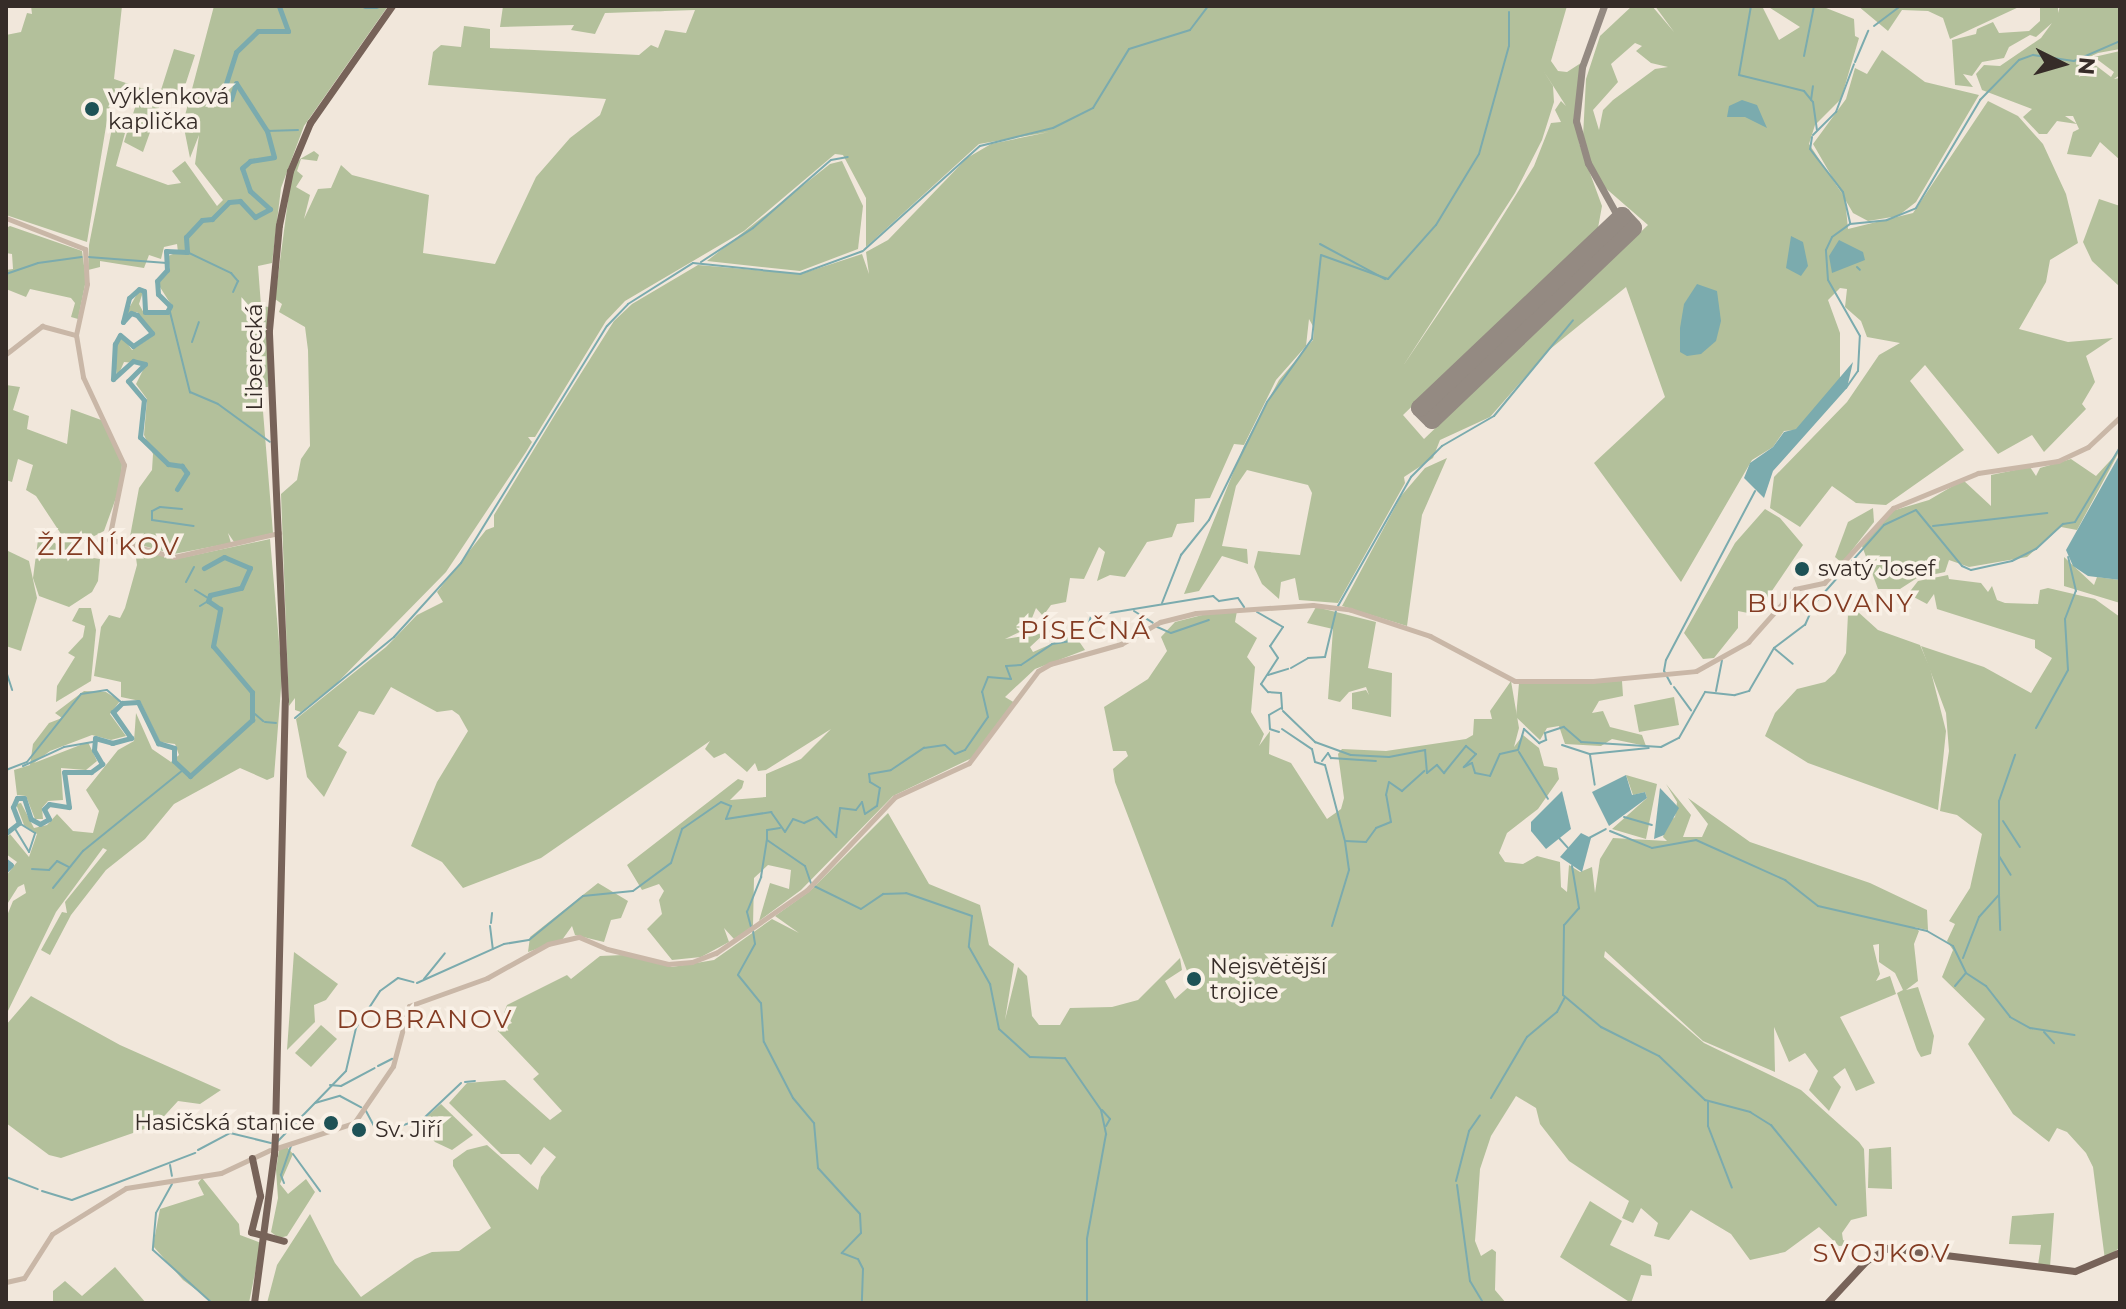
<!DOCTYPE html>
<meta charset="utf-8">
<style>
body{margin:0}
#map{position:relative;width:2126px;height:1309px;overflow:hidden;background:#f1e7db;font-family:Montserrat,sans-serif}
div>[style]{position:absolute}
.green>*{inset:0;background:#b3c09b}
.water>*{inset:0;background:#7babae}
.stream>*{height:2px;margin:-1px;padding:0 1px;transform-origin:1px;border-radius:1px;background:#7babae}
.river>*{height:5px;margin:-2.5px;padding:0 2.5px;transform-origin:2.5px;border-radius:2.5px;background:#7babae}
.taxiway>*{height:7px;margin:-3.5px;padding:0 3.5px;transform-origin:3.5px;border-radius:3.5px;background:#948a82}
.runway>*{height:18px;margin:-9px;padding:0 9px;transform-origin:9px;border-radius:9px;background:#948a82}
.minor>*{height:5px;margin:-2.5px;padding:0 2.5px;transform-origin:2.5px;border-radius:2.5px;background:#c9b7a7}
.major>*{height:7px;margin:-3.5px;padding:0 3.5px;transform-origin:3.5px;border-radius:3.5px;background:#776359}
.major-bridge>*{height:7px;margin:-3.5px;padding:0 3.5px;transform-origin:3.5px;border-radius:3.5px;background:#776359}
.dots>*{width:22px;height:22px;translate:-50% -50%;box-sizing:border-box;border:4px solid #f9f1e7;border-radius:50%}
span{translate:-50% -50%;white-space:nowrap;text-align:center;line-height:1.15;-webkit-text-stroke:7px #f9f1e7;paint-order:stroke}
.poi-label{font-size:22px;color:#362c28}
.left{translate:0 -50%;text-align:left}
.right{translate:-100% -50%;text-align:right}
.street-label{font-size:22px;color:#362c28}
.quarter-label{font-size:26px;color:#833b22;letter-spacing:2px}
.frame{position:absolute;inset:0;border:8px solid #362c28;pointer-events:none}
.north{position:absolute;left:2022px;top:24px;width:80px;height:80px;-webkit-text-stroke:6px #f9f1e7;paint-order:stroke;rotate:95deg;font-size:22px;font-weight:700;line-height:32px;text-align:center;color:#362c28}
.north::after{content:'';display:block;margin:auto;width:28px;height:36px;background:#362c28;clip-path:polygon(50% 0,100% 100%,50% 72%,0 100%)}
</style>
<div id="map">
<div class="green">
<i style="clip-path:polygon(31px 6px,122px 6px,114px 79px,141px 88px,161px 90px,174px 49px,195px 55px,182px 95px,165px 90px,143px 152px,124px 142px,140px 92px,118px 98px,109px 108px,87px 242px,6px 215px,6px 35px,21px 32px,27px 13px,32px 14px)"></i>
<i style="clip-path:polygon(214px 6px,388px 6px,304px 126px,281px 188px,272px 263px,258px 266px,261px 306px,269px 307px,268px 387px,261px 387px,273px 533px,234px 542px,228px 533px,231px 543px,174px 554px,129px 542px,139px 488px,152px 470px,153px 454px,144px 435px,147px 399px,136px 384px,146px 364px,124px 362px,117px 378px,114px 349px,122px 336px,132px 350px,154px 335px,137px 312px,123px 319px,138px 292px,143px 292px,139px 304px,145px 315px,170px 313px,172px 306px,158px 284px,170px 270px,168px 256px,178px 252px,177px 244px,164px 247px,161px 259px,149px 255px,144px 268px,100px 261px,100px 267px,88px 270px,89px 245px,112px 128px,125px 133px,116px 166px,168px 185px,181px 183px,172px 171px,185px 161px,217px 206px,223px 200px,195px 164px,199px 135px,190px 158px,183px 123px)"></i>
<i style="clip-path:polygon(evenodd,503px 6px,1567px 6px,1551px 61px,1558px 71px,1567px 72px,1584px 61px,1577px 121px,1579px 143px,1602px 206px,1598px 228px,1403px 415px,1424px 439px,1648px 225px,1594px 178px,1583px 137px,1586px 79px,1600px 36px,1632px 6px,1652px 6px,1674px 32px,1655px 6px,1762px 6px,1779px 40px,1800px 27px,1767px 6px,1821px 6px,1854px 19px,1855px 36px,1859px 38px,1841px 99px,1815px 125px,1809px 144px,1845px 198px,1848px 229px,1913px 213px,1988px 101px,2018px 116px,2043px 144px,2066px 194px,2078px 243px,2050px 260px,2046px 282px,2019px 329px,2068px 342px,2113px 338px,2086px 356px,2095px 382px,2082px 404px,2086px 409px,2044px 452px,2032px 435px,1998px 454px,1925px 365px,1910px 381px,1964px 450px,1886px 505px,1856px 503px,1832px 486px,1800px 527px,1770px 508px,1774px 477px,1847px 402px,1879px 355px,1900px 343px,1867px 337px,1861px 321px,1845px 307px,1847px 289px,1840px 288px,1828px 300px,1840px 333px,1840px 382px,1796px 430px,1784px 431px,1773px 447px,1752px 460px,1681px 582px,1594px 463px,1665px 397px,1626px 287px,1549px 350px,1490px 417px,1440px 440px,1433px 458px,1404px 477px,1405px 483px,1338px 603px,1299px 600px,1295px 578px,1281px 582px,1279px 599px,1262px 584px,1254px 567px,1258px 551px,1300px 555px,1312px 493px,1308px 485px,1247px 470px,1236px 486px,1222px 546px,1247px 549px,1248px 564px,1222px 556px,1199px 591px,1184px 594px,1244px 446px,1279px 380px,1313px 340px,1314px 328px,1309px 319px,1306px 346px,1276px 380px,1244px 445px,1234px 444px,1210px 498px,1195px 499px,1194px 522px,1177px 524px,1172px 537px,1147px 542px,1125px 577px,1110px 575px,1097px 581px,1105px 552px,1099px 547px,1084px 579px,1070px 578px,1066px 602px,1051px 605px,1043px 616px,1036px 608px,1028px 628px,1005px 639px,1045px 633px,1030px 647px,1033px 652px,1074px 634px,1085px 650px,1035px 669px,1005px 697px,1015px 703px,972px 758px,893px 796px,801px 890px,759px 921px,770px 883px,789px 889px,791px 870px,768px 865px,754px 878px,753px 926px,734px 939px,724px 928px,729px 942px,701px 957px,672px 960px,647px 929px,662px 914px,659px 900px,664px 891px,659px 884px,642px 890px,627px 865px,738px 779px,744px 781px,742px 788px,730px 800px,766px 797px,766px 774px,801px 759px,831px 729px,766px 770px,758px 771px,755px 763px,747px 772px,725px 753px,714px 758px,705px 749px,710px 741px,541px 858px,463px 888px,442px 862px,411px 846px,437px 782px,468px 731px,459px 715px,452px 710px,437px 712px,391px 687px,374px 715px,359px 711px,338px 746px,347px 752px,324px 797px,307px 777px,296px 719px,386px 647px,417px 615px,443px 602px,437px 592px,486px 530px,494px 527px,494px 515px,556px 413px,614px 321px,632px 304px,698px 265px,801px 274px,862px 254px,869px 274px,866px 252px,888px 240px,967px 158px,991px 144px,1049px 132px,979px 144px,866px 247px,866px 198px,843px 155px,835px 154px,744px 231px,625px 301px,606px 321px,535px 437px,528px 437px,532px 442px,526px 452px,446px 572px,336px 684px,301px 712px,295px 710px,295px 698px,289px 706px,281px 494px,297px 480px,301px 459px,310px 446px,308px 350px,305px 327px,279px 312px,282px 304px,275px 299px,292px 170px,300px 159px,314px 151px,319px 155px,317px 161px,301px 159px,297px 171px,303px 176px,296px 187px,310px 195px,304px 219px,318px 189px,331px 188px,341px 165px,352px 175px,429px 195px,423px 253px,495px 264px,536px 177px,570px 138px,600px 115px,606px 99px,428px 85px,433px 52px,441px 45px,461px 47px,464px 26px,490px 29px,490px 48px,639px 55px,651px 45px,658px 48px,665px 30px,686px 33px,695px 10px,605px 13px,595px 34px,571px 30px,574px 25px,500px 27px,503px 6px,1635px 43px,1642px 46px,1636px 51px,1651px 63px,1668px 67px,1655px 69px,1613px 100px,1603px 110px,1599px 130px,1593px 110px,1618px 82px,1611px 64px,1635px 43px,503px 6px,1543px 70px,1566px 106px,1561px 101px,1555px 110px,1561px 122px,1551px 123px,1534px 166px,1486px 243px,1403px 366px,1515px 193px,1542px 140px,1554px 102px,1553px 86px,1543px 70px)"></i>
<i style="clip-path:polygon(1858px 6px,1897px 7px,2021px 6px,1950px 39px,1943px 18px,1928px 11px,1902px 10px,1888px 31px)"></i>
<i style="clip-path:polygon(2040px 6px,2058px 6px,2058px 13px,2060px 6px,2120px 6px,2120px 49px,2098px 53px,2081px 61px,2090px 61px,2111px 77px,2114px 72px,2094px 57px,2120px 51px,2120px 75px,2114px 79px,2120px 78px,2120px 160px,2100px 142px,2091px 157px,2067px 154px,2073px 132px,2079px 129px,2073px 116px,2065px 116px,2077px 124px,2057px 121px,2047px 134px,2039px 134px,2023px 117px,2032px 109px,1982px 90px,1976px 74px,1984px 65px,2000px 66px,2041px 38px,2052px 23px,2036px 37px,2030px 35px,2009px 47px,2004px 58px,1982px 62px,1972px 76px,1963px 74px,1973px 87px,1955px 85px,1952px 40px,1976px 34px,1977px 29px,1993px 22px,1999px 33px,2029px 31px,2040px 21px)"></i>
<i style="clip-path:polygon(1882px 50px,1925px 82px,1979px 95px,1916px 202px,1898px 216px,1868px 221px,1853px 213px,1813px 144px,1846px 99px,1855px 68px,1867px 74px)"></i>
<i style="clip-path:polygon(842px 161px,863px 206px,858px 249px,800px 271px,707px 261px,830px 164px)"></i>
<i style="clip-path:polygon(2099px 199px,2120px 206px,2120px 287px,2092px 261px,2083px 242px)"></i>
<i style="clip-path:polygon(10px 226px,82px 251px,86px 280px,78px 319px,71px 317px,75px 303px,71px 298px,30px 289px,26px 297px,6px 289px,6px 270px,13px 269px,12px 254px,6px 253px,6px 228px)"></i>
<i style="clip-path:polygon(6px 385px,20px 387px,13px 410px,29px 416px,27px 429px,67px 444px,71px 409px,104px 421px,122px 463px,121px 484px,104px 531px,73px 547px,73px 555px,100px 559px,98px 581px,92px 592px,69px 607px,39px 596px,33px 578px,39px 532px,59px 546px,61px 534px,36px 496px,26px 490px,33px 465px,18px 459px,12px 482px,6px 480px)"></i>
<i style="clip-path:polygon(2120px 450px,2077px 530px,2061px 527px,2027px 557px,1969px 567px,1949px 560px,1945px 572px,1917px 578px,1900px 589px,1878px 589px,1862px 546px,1892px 511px,1929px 500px,1963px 480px,1991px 506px,1991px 475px,2030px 467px,2036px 476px,2040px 468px,2071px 459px,2096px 476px)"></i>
<i style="clip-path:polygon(1447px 458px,1422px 515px,1407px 626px,1342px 606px,1401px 496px,1425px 468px)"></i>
<i style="clip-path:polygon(1873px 508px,1874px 522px,1842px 563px,1835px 557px,1848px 522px)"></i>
<i style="clip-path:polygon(1765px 509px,1780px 518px,1803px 545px,1761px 607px,1753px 614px,1738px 611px,1738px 628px,1714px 658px,1703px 659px,1684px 633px,1735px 543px)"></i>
<i style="clip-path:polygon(270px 539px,282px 676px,274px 777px,267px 780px,240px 768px,174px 804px,145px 839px,106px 870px,71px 915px,50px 955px,41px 950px,62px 912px,67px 913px,65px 902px,107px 850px,103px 848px,56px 912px,6px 1015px,6px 918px,13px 901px,26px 893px,24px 884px,18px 887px,6px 906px,6px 876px,17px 862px,6px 854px,6px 838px,10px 834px,29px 857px,37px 834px,24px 825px,16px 804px,21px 803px,34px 828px,47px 825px,57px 814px,73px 831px,93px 833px,99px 811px,86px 790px,118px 750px,134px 741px,136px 713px,152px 749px,171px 762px,179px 755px,175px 744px,160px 742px,140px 701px,121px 697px,121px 682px,94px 676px,101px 627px,109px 615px,120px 618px,125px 608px,137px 565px,135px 551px,181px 558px)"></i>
<i style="clip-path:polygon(6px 550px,29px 561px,37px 598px,21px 651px,6px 646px)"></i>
<i style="clip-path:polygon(2064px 557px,2094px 585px,2097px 577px,2120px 580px,2120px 603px,2064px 586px)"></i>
<i style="clip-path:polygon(1948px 575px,1949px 579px,1981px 583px,1988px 592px,1992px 586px,1997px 600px,2005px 603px,2038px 604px,2040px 590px,2048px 588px,2095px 599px,2120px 617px,2120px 1247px,2105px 1260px,2093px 1167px,2086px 1153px,2067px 1132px,2057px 1128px,2049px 1142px,2013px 1114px,1968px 1044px,1985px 1019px,1942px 977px,1953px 950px,1947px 941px,1955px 924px,1949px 921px,1970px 888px,1982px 834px,1957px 815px,1940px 811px,1949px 751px,1946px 713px,1921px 646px,1984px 667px,2031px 693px,2052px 658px,2035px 648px,2035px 640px,1937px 609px,1934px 594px,1927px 604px,1908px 594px,1918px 581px)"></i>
<i style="clip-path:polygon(1316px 607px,1376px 622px,1368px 668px,1392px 673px,1391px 717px,1352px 709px,1352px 693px,1366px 690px,1369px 695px,1366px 687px,1349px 692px,1340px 702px,1328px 699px,1333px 629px,1307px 623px)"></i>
<i style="clip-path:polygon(79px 608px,91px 608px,96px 630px,91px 681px,56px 702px,57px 686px,75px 657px,68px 653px,83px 637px,85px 626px,72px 621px)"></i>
<i style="clip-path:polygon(1222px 610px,1237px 611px,1235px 622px,1257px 638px,1247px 657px,1255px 667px,1251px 712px,1264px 734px,1259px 746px,1270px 731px,1269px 754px,1291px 763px,1327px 819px,1341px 809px,1344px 798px,1338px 754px,1342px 749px,1386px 751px,1466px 739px,1473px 735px,1474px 719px,1492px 719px,1490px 711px,1511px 681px,1519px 728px,1514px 747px,1523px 735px,1529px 740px,1539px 748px,1544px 766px,1557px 768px,1559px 779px,1538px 809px,1507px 833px,1499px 853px,1505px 862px,1523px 864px,1537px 856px,1560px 862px,1561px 887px,1567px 892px,1569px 865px,1580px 872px,1592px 867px,1595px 893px,1600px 859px,1613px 838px,1667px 841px,1663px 837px,1667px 823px,1675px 817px,1677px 802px,1666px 784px,1691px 815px,1683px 837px,1702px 837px,1708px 824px,1688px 798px,1750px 842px,1870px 883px,1927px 910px,1928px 930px,1914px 927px,1919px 931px,1914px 944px,1918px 981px,1906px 990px,1918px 987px,1934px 1036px,1931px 1054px,1921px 1057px,1917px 1050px,1897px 993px,1903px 990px,1895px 973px,1879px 962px,1879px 944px,1873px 945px,1880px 974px,1876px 981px,1890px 976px,1896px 994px,1840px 1017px,1875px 1083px,1856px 1091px,1845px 1068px,1833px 1077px,1841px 1087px,1829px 1111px,1809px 1090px,1818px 1071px,1805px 1053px,1789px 1062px,1774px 1027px,1775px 1072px,1703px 1041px,1605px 951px,1604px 957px,1704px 1043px,1801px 1090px,1859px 1142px,1864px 1149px,1867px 1216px,1851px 1220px,1842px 1233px,1843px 1240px,1855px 1245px,1839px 1246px,1819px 1227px,1785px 1252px,1750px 1260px,1731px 1234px,1691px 1210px,1669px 1240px,1654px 1236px,1658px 1223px,1641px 1208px,1633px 1223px,1622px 1218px,1629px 1201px,1569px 1161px,1540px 1124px,1536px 1108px,1516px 1096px,1491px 1136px,1480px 1169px,1475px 1241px,1481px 1256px,1492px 1249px,1496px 1252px,1495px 1290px,1506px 1303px,267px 1303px,277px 1265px,310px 1214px,335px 1263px,361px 1297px,415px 1259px,432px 1252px,459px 1251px,491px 1228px,453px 1166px,453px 1160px,467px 1150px,487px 1145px,538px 1190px,541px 1177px,556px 1157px,544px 1147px,531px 1165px,519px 1154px,501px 1154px,449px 1103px,467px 1083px,505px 1080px,550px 1120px,562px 1111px,533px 1079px,539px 1074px,497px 1030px,512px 1023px,504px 1013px,507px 1005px,567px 975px,571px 979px,600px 956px,623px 955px,672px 967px,714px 960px,772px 919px,799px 933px,775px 916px,810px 891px,888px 813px,929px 884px,980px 905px,989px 945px,1014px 964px,1005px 1020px,1018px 967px,1027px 976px,1032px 1016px,1039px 1025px,1060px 1025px,1070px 1008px,1112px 1007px,1138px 1000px,1180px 958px,1182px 970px,1165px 981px,1175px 999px,1192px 984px,1115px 782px,1113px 769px,1128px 756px,1126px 751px,1113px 751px,1104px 707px,1148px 679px,1167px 651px,1161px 637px,1175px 622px)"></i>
<i style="clip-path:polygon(1857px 611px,1878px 630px,1920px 645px,1930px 668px,1946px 731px,1938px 810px,1808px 763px,1765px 736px,1775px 713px,1797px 689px,1825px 682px,1835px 673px,1846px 653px,1848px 614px)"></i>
<i style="clip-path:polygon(1622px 681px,1623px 696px,1599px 701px,1592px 713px,1603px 711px,1610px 727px,1642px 735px,1646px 746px,1612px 739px,1601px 746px,1565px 744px,1559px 726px,1547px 728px,1540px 740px,1516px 717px,1519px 683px)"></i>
<i style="clip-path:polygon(84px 691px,106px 692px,120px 701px,110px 714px,126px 736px,111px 740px,92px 735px,50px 751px,34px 763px,88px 742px,97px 761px,86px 770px,61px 768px,63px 800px,48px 801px,42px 808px,43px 819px,35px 819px,26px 796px,17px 795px,14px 770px,30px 765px,33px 744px,49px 723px,62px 718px,55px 713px)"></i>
<i style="clip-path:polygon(1674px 697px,1679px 725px,1639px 732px,1634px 705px)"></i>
<i style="clip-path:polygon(1626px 775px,1657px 784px,1646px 839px,1612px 829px,1647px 798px,1645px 792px,1633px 795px)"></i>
<i style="clip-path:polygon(598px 883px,628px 901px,621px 918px,611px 920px,604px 942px,575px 935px,572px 926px,562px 940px,528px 952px,530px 937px)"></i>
<i style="clip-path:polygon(294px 952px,338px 984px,326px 1000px,314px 1005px,315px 1022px,287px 1050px)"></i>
<i style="clip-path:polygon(31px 996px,120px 1045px,221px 1090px,200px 1104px,178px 1101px,156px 1125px,61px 1158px,49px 1155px,6px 1123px,6px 1025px)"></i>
<i style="clip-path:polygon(321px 1025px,337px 1039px,311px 1067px,295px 1053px)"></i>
<i style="clip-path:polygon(441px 1104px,473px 1135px,452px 1150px,435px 1142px,418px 1124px)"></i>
<i style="clip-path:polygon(287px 1147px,293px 1154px,280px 1184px,288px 1194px,306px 1179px,315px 1192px,287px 1236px,279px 1238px,271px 1232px,278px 1198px,276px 1170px,279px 1150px)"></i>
<i style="clip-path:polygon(1891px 1147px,1892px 1189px,1868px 1188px,1869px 1149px)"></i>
<i style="clip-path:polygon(202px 1178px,239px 1224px,240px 1235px,261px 1243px,249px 1303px,214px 1303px,183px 1280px,153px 1246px,160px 1209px,204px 1195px,198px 1183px)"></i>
<i style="clip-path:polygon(1590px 1201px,1622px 1221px,1610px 1245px,1651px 1265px,1652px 1276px,1641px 1275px,1631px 1303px,1560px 1257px)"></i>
<i style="clip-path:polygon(2054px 1213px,2050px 1267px,2038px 1265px,2041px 1245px,2009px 1244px,2012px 1216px)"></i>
<i style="clip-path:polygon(115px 1267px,146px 1303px,53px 1303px,53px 1291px,65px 1281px,82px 1296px)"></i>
</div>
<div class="water">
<i style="clip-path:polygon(1742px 100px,1757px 105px,1767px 128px,1745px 117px,1727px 117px,1729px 106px)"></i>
<i style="clip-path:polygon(1791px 236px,1803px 242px,1808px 266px,1801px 276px,1786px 268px)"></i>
<i style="clip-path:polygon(1839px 240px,1863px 252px,1865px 260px,1832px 273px,1829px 256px)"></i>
<i style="clip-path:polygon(1697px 284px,1717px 291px,1721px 321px,1716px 341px,1701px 354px,1687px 356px,1680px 352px,1680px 328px,1684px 304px)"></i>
<i style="clip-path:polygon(1853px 362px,1847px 388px,1773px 471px,1764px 498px,1744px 478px,1750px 463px,1773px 447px,1784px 432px,1796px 429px)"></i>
<i style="clip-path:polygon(2120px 454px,2120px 580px,2088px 576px,2073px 566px,2066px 550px)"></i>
<i style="clip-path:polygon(1626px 775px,1632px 795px,1645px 792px,1647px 798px,1609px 826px,1592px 792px)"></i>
<i style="clip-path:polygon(1660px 788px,1679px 808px,1664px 835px,1654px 839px)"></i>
<i style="clip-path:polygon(1562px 791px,1571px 829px,1546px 849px,1531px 831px,1531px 822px)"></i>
<i style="clip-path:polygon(1581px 833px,1591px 838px,1582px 872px,1560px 857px)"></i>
</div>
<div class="stream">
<i style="left:1751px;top:6px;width:70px;rotate:99.9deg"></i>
<i style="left:1739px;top:75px;width:67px;rotate:13.8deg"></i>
<i style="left:1804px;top:91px;width:14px;rotate:51deg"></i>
<i style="left:1813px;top:102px;width:28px;rotate:82deg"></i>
<i style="left:1874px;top:26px;width:34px;rotate:-37deg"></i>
<i style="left:1804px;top:56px;width:51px;rotate:-78.7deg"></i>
<i style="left:1855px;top:62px;width:34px;rotate:-67deg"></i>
<i style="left:1811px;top:100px;width:14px;rotate:-82deg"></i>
<i style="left:267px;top:131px;width:31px;rotate:-2deg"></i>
<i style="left:1813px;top:135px;width:33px;rotate:-45deg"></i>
<i style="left:1836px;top:112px;width:51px;rotate:-69.4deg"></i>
<i style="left:1812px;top:137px;width:12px;rotate:99deg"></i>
<i style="left:1810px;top:149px;width:54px;rotate:52.5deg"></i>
<i style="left:1843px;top:192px;width:32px;rotate:77deg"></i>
<i style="left:1320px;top:244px;width:74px;rotate:28.3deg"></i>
<i style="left:864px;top:250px;width:156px;rotate:-41.9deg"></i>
<i style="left:980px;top:146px;width:75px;rotate:-13.9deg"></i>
<i style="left:1053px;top:128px;width:45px;rotate:-26.6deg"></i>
<i style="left:1093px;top:108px;width:69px;rotate:-58.6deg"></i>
<i style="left:1129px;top:49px;width:64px;rotate:-17.3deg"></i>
<i style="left:1190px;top:30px;width:30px;rotate:-53deg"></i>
<i style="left:187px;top:252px;width:49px;rotate:25.5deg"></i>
<i style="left:231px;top:273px;width:11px;rotate:49deg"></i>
<i style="left:238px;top:281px;width:12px;rotate:114deg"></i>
<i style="left:88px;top:257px;width:79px;rotate:4.3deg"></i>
<i style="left:701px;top:262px;width:62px;rotate:-33.2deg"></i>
<i style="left:753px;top:228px;width:103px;rotate:-41.1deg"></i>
<i style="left:831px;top:160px;width:17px;rotate:-10deg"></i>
<i style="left:1857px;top:267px;width:4px;rotate:45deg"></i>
<i style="left:6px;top:274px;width:34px;rotate:-19deg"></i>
<i style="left:38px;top:263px;width:44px;rotate:-7.8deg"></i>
<i style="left:169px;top:308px;width:87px;rotate:76deg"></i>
<i style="left:190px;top:392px;width:30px;rotate:23deg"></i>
<i style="left:218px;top:404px;width:64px;rotate:36.2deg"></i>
<i style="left:192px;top:342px;width:21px;rotate:-71deg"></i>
<i style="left:1846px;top:388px;width:21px;rotate:-55deg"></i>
<i style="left:1858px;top:371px;width:35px;rotate:-87deg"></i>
<i style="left:1860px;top:336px;width:64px;rotate:-119.7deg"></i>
<i style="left:1828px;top:280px;width:30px;rotate:-94deg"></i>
<i style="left:1826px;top:250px;width:14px;rotate:-65deg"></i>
<i style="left:1832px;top:237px;width:22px;rotate:-36deg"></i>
<i style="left:1850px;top:224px;width:37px;rotate:-6deg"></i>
<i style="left:1887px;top:220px;width:31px;rotate:-22deg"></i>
<i style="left:1916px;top:208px;width:126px;rotate:-59.3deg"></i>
<i style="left:1980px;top:100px;width:56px;rotate:-45.7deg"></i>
<i style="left:2019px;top:60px;width:15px;rotate:-20deg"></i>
<i style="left:2033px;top:55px;width:41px;rotate:8.3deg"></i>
<i style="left:2074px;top:61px;width:50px;rotate:-23.5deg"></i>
<i style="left:182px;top:509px;width:22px;rotate:-175deg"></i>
<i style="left:160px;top:507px;width:9px;rotate:153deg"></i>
<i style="left:152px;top:511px;width:9px;rotate:90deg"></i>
<i style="left:152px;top:520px;width:42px;rotate:8.1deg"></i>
<i style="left:1933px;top:526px;width:115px;rotate:-6.5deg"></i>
<i style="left:186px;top:582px;width:17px;rotate:-62deg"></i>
<i style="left:195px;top:590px;width:15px;rotate:32deg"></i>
<i style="left:1162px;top:603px;width:52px;rotate:-68.4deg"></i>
<i style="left:1181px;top:555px;width:45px;rotate:-51.3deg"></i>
<i style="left:1209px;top:520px;width:131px;rotate:-63.8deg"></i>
<i style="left:1267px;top:402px;width:77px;rotate:-54.5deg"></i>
<i style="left:1312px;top:339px;width:84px;rotate:-83.9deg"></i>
<i style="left:1321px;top:255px;width:71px;rotate:19.7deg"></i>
<i style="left:1388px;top:279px;width:72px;rotate:-48.4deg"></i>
<i style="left:1436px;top:225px;width:83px;rotate:-58.8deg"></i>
<i style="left:1479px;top:154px;width:112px;rotate:-74.5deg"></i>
<i style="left:1509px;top:46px;width:34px;rotate:-90deg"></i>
<i style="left:200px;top:606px;width:9px;rotate:-32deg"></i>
<i style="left:1338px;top:606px;width:148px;rotate:-60.5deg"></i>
<i style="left:1411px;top:477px;width:44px;rotate:-45deg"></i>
<i style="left:1442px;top:446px;width:60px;rotate:-30deg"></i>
<i style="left:1494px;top:416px;width:124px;rotate:-50.5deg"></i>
<i style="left:1134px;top:611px;width:22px;rotate:32deg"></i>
<i style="left:1257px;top:612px;width:30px;rotate:30deg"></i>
<i style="left:1283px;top:627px;width:23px;rotate:124deg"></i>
<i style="left:1270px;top:646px;width:14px;rotate:56deg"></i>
<i style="left:1278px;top:658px;width:31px;rotate:123deg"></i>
<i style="left:1261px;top:684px;width:11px;rotate:49deg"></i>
<i style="left:1268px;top:692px;width:13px;rotate:4deg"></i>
<i style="left:1281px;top:693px;width:16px;rotate:86deg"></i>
<i style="left:1155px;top:626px;width:17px;rotate:24deg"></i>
<i style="left:1171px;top:633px;width:40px;rotate:-18.9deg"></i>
<i style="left:1775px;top:649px;width:23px;rotate:40deg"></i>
<i style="left:1291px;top:668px;width:20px;rotate:-30deg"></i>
<i style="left:1308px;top:658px;width:17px;rotate:-3deg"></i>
<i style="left:1325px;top:657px;width:47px;rotate:-76.6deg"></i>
<i style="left:6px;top:671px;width:20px;rotate:72deg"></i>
<i style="left:1268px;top:675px;width:21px;rotate:-17deg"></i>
<i style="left:1671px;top:684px;width:15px;rotate:-118deg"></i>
<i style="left:1664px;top:671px;width:11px;rotate:-80deg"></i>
<i style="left:1666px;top:660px;width:191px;rotate:-62.2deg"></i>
<i style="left:1674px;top:687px;width:29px;rotate:54deg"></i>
<i style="left:1716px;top:691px;width:31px;rotate:-79deg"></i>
<i style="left:1283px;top:711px;width:45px;rotate:44.1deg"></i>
<i style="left:1315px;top:742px;width:38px;rotate:20deg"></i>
<i style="left:1351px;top:755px;width:38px;rotate:3deg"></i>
<i style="left:1389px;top:757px;width:37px;rotate:-11deg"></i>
<i style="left:1425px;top:750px;width:23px;rotate:85deg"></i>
<i style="left:1427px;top:773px;width:13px;rotate:-39deg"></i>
<i style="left:1437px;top:765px;width:11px;rotate:49deg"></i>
<i style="left:1444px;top:773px;width:35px;rotate:-51deg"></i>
<i style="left:1466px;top:746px;width:13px;rotate:39deg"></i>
<i style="left:1476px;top:754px;width:18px;rotate:133deg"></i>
<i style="left:1464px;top:767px;width:9px;rotate:-27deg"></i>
<i style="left:1472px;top:763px;width:10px;rotate:73deg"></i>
<i style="left:1475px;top:773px;width:15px;rotate:11deg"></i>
<i style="left:1490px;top:776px;width:24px;rotate:-66deg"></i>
<i style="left:1500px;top:754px;width:18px;rotate:-13deg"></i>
<i style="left:1518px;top:750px;width:22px;rotate:-74deg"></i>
<i style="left:1524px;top:729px;width:21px;rotate:43deg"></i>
<i style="left:1539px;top:743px;width:8px;rotate:-23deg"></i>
<i style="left:1546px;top:740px;width:7px;rotate:-98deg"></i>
<i style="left:1545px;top:733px;width:20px;rotate:-18deg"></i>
<i style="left:1564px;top:727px;width:23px;rotate:41deg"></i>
<i style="left:1581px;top:742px;width:80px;rotate:3.6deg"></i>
<i style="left:1661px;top:747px;width:20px;rotate:-27deg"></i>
<i style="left:1679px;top:738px;width:53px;rotate:-60.5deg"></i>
<i style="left:1705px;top:692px;width:30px;rotate:6deg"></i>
<i style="left:1735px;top:695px;width:15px;rotate:-16deg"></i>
<i style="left:1749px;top:691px;width:50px;rotate:-59.8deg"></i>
<i style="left:1774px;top:648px;width:39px;rotate:-37deg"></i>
<i style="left:1805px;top:625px;width:24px;rotate:-66deg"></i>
<i style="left:1815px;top:603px;width:104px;rotate:-48.5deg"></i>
<i style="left:1884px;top:525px;width:35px;rotate:-25deg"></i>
<i style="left:1916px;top:510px;width:72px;rotate:50.6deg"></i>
<i style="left:1962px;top:566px;width:10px;rotate:24deg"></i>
<i style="left:1971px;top:570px;width:42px;rotate:-12.4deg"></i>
<i style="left:2012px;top:561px;width:27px;rotate:-27deg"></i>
<i style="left:2036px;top:549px;width:37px;rotate:-43deg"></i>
<i style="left:2063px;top:524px;width:12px;rotate:-9deg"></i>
<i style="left:2075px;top:522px;width:87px;rotate:-59deg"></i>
<i style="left:255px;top:714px;width:11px;rotate:41deg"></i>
<i style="left:295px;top:718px;width:128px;rotate:-39.3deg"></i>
<i style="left:394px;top:637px;width:100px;rotate:-47.8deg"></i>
<i style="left:461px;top:563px;width:278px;rotate:-58.4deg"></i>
<i style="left:607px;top:326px;width:30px;rotate:-46deg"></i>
<i style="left:628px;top:304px;width:77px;rotate:-32.2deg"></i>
<i style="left:693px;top:263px;width:108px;rotate:5.9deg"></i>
<i style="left:800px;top:274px;width:67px;rotate:-20.1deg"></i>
<i style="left:265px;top:722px;width:11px;rotate:5deg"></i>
<i style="left:2036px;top:728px;width:66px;rotate:-61.1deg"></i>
<i style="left:2068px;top:670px;width:51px;rotate:-93.4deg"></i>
<i style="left:2065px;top:619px;width:30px;rotate:-69deg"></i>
<i style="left:2076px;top:591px;width:35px;rotate:-103deg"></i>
<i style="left:1282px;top:729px;width:36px;rotate:34deg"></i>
<i style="left:1312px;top:749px;width:13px;rotate:77deg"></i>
<i style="left:1315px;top:762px;width:10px;rotate:17deg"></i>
<i style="left:1325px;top:765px;width:79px;rotate:75.3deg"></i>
<i style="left:1345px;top:841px;width:21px;rotate:3deg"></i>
<i style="left:1366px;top:842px;width:17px;rotate:-54deg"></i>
<i style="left:1376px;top:828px;width:16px;rotate:-22deg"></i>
<i style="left:1391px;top:822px;width:27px;rotate:-100deg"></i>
<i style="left:1386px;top:795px;width:13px;rotate:-77deg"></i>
<i style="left:1389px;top:782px;width:16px;rotate:35deg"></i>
<i style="left:1402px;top:791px;width:30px;rotate:-42deg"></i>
<i style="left:1279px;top:732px;width:9px;rotate:-162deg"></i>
<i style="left:1270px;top:729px;width:14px;rotate:-94deg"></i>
<i style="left:1269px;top:715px;width:14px;rotate:-30deg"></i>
<i style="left:1562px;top:745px;width:29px;rotate:18deg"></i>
<i style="left:1590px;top:754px;width:59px;rotate:-5.8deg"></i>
<i style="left:1519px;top:752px;width:55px;rotate:58.3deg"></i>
<i style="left:1590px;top:755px;width:30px;rotate:81deg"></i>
<i style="left:1322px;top:761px;width:10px;rotate:-53deg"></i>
<i style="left:1328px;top:753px;width:6px;rotate:59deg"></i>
<i style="left:1331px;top:758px;width:45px;rotate:3.8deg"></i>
<i style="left:23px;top:766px;width:45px;rotate:-24.9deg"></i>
<i style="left:64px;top:747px;width:29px;rotate:-10deg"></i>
<i style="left:6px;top:770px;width:22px;rotate:-21deg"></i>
<i style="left:27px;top:762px;width:87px;rotate:-51.5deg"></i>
<i style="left:81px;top:694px;width:26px;rotate:-9deg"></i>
<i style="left:107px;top:690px;width:20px;rotate:41deg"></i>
<i style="left:1624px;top:817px;width:29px;rotate:16deg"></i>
<i style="left:2003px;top:821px;width:31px;rotate:57deg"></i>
<i style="left:14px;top:827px;width:29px;rotate:59deg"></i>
<i style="left:29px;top:852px;width:20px;rotate:-72deg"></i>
<i style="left:35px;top:833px;width:19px;rotate:-148deg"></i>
<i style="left:780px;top:828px;width:13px;rotate:171deg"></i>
<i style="left:767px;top:830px;width:10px;rotate:90deg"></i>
<i style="left:767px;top:840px;width:46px;rotate:34.4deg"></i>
<i style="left:805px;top:866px;width:18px;rotate:71deg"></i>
<i style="left:1610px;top:831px;width:45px;rotate:22deg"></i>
<i style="left:1652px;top:848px;width:45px;rotate:-10.3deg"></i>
<i style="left:1696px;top:840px;width:98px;rotate:24.2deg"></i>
<i style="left:1785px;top:880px;width:42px;rotate:38.2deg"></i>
<i style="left:1818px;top:906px;width:112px;rotate:12.9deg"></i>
<i style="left:1927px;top:931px;width:30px;rotate:30deg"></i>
<i style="left:1953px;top:946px;width:30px;rotate:64deg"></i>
<i style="left:1966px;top:973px;width:24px;rotate:33deg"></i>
<i style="left:1986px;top:986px;width:39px;rotate:52deg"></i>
<i style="left:2010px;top:1017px;width:23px;rotate:29deg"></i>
<i style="left:2030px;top:1028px;width:45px;rotate:9deg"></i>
<i style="left:1559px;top:838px;width:13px;rotate:48deg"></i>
<i style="left:1589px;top:838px;width:19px;rotate:-28deg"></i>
<i style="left:1999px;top:856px;width:22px;rotate:58deg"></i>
<i style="left:1572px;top:866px;width:43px;rotate:80.5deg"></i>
<i style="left:1579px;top:908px;width:23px;rotate:131deg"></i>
<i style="left:1564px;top:925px;width:70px;rotate:90.8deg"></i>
<i style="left:1563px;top:995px;width:50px;rotate:40.1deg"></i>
<i style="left:1601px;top:1027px;width:65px;rotate:26.6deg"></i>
<i style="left:1659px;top:1056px;width:64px;rotate:43.7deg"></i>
<i style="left:1705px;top:1100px;width:47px;rotate:14.9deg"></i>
<i style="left:1750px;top:1112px;width:25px;rotate:32deg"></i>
<i style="left:1771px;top:1125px;width:103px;rotate:50.9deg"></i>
<i style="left:32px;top:869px;width:17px;rotate:3deg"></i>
<i style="left:49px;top:870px;width:12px;rotate:-48deg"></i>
<i style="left:57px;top:861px;width:13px;rotate:27deg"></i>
<i style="left:814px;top:886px;width:52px;rotate:26.1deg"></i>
<i style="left:861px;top:909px;width:27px;rotate:-34deg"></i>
<i style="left:883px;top:894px;width:23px;rotate:-2deg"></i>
<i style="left:906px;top:893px;width:70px;rotate:19.2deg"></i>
<i style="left:972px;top:916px;width:31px;rotate:96deg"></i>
<i style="left:969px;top:947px;width:43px;rotate:60.4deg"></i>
<i style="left:990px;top:984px;width:46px;rotate:78.7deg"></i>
<i style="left:999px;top:1029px;width:42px;rotate:42.1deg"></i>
<i style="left:1030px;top:1057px;width:35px;rotate:2deg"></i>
<i style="left:1065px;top:1058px;width:63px;rotate:55.3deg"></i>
<i style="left:1101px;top:1110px;width:25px;rotate:78deg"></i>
<i style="left:1106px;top:1134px;width:107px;rotate:100.3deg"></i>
<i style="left:1087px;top:1239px;width:64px;rotate:90deg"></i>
<i style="left:53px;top:888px;width:48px;rotate:-51deg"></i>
<i style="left:83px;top:851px;width:129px;rotate:-39deg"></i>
<i style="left:1999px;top:895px;width:35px;rotate:88deg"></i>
<i style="left:491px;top:923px;width:10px;rotate:-84deg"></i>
<i style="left:490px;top:926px;width:23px;rotate:83deg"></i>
<i style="left:1332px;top:926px;width:59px;rotate:-73.1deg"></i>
<i style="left:1349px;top:870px;width:29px;rotate:-98deg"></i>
<i style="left:751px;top:927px;width:16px;rotate:-105deg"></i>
<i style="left:747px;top:912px;width:38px;rotate:-68deg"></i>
<i style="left:761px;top:877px;width:38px;rotate:-81deg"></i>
<i style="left:753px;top:931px;width:13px;rotate:81deg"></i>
<i style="left:755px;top:944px;width:35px;rotate:119deg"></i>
<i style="left:738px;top:975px;width:36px;rotate:51deg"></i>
<i style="left:761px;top:1003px;width:39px;rotate:86deg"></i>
<i style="left:764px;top:1042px;width:63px;rotate:62.6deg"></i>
<i style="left:793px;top:1098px;width:33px;rotate:50deg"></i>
<i style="left:814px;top:1123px;width:45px;rotate:84.9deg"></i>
<i style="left:818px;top:1168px;width:62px;rotate:47.6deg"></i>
<i style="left:860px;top:1214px;width:19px;rotate:87deg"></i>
<i style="left:861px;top:1233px;width:28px;rotate:134deg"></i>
<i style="left:842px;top:1253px;width:17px;rotate:21deg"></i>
<i style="left:858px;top:1259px;width:11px;rotate:63deg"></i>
<i style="left:863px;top:1269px;width:34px;rotate:92deg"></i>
<i style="left:1963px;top:958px;width:44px;rotate:-68.7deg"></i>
<i style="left:1979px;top:917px;width:30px;rotate:-48deg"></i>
<i style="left:1999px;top:895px;width:94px;rotate:-90deg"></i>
<i style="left:1999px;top:801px;width:49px;rotate:-70.8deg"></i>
<i style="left:424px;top:979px;width:33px;rotate:-51deg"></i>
<i style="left:417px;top:983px;width:95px;rotate:-24.1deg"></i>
<i style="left:504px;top:944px;width:25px;rotate:-9deg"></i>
<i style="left:529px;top:940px;width:70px;rotate:-39.2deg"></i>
<i style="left:583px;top:896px;width:50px;rotate:-5.7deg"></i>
<i style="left:633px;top:891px;width:47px;rotate:-36.4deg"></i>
<i style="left:671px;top:863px;width:36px;rotate:-72deg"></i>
<i style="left:682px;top:829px;width:47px;rotate:-34.7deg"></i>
<i style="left:721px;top:802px;width:11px;rotate:22deg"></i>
<i style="left:731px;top:806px;width:14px;rotate:111deg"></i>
<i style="left:726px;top:819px;width:46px;rotate:-8.8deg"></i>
<i style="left:771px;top:812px;width:24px;rotate:55deg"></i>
<i style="left:785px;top:832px;width:15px;rotate:-58deg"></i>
<i style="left:793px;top:819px;width:12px;rotate:20deg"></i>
<i style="left:804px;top:823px;width:14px;rotate:-25deg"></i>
<i style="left:817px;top:817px;width:28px;rotate:46deg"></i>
<i style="left:836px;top:837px;width:29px;rotate:-82deg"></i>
<i style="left:840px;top:808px;width:16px;rotate:7deg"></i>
<i style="left:856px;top:810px;width:10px;rotate:-53deg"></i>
<i style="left:862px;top:802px;width:12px;rotate:76deg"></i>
<i style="left:865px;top:814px;width:14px;rotate:-34deg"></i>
<i style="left:877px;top:806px;width:18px;rotate:-81deg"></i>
<i style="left:880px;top:788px;width:12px;rotate:-149deg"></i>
<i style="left:870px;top:782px;width:8px;rotate:-97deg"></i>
<i style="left:869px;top:774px;width:22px;rotate:-10deg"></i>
<i style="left:891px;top:770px;width:40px;rotate:-34deg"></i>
<i style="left:924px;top:748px;width:21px;rotate:-8deg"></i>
<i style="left:945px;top:745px;width:13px;rotate:42deg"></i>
<i style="left:955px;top:754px;width:11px;rotate:-22deg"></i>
<i style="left:965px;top:750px;width:40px;rotate:-55.1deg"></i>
<i style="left:988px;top:717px;width:26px;rotate:-103deg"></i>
<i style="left:982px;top:692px;width:16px;rotate:-68deg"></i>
<i style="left:988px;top:677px;width:23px;rotate:5deg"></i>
<i style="left:1011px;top:679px;width:14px;rotate:-111deg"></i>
<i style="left:1006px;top:666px;width:15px;rotate:-4deg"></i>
<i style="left:1021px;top:665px;width:37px;rotate:-34deg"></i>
<i style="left:1052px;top:644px;width:32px;rotate:-9deg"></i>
<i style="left:1084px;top:639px;width:24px;rotate:-73deg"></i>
<i style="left:1091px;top:616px;width:124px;rotate:-9.3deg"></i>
<i style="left:1213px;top:596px;width:8px;rotate:40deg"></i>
<i style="left:1219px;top:601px;width:19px;rotate:-9deg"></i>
<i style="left:1238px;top:598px;width:11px;rotate:56deg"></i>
<i style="left:1955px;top:986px;width:17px;rotate:-50deg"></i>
<i style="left:2044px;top:1032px;width:15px;rotate:48deg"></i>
<i style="left:378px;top:1066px;width:16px;rotate:-27deg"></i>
<i style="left:465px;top:1082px;width:10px;rotate:-6deg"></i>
<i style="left:330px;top:1085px;width:11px;rotate:5deg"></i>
<i style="left:341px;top:1086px;width:38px;rotate:-28deg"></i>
<i style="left:1491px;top:1098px;width:71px;rotate:-59.5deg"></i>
<i style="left:1527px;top:1037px;width:39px;rotate:-40deg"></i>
<i style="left:1557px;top:1012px;width:17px;rotate:-62deg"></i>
<i style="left:1708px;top:1102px;width:24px;rotate:90deg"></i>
<i style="left:1708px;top:1126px;width:66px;rotate:68.8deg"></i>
<i style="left:315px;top:1103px;width:26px;rotate:-16deg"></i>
<i style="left:340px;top:1096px;width:24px;rotate:28deg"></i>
<i style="left:1102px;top:1110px;width:12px;rotate:48deg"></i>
<i style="left:1110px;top:1119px;width:8px;rotate:120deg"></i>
<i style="left:366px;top:1111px;width:17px;rotate:62deg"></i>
<i style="left:395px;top:1128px;width:31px;rotate:-19deg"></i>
<i style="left:424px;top:1118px;width:51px;rotate:-43.4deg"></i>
<i style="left:277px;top:1142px;width:99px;rotate:-45.8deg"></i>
<i style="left:346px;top:1071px;width:44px;rotate:-76.9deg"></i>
<i style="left:356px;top:1028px;width:44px;rotate:-57deg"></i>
<i style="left:380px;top:991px;width:22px;rotate:-36deg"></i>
<i style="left:398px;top:978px;width:16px;rotate:15deg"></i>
<i style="left:198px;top:1150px;width:36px;rotate:-28deg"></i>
<i style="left:230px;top:1133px;width:42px;rotate:13.7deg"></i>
<i style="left:293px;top:1154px;width:46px;rotate:53.9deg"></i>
<i style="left:170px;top:1165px;width:11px;rotate:80deg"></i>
<i style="left:6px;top:1177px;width:34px;rotate:21deg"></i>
<i style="left:1456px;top:1181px;width:52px;rotate:-75.4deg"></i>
<i style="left:1469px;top:1131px;width:19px;rotate:-55deg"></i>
<i style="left:284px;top:1183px;width:9px;rotate:-111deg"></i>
<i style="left:281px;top:1175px;width:31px;rotate:-71deg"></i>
<i style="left:172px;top:1184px;width:33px;rotate:119deg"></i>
<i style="left:156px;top:1213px;width:37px;rotate:95deg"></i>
<i style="left:153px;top:1250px;width:79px;rotate:41.9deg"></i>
<i style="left:1457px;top:1185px;width:97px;rotate:82.3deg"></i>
<i style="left:1470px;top:1281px;width:26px;rotate:59deg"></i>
<i style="left:42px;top:1191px;width:31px;rotate:17deg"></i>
<i style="left:72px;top:1200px;width:132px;rotate:-20.9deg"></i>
</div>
<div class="river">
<i style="left:365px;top:6px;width:11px"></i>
<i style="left:177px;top:489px;width:19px;rotate:-58deg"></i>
<i style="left:187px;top:473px;width:9px;rotate:-126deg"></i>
<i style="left:182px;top:466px;width:14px;rotate:-172deg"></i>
<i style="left:168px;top:464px;width:39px;rotate:-136deg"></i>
<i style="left:140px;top:437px;width:37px;rotate:-84deg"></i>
<i style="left:144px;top:400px;width:25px;rotate:-130deg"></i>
<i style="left:128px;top:381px;width:24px;rotate:-45deg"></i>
<i style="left:145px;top:364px;width:12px;rotate:-166deg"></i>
<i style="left:133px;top:361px;width:27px;rotate:138deg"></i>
<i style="left:113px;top:379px;width:35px;rotate:-87deg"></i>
<i style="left:115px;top:344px;width:10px;rotate:-61deg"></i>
<i style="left:120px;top:335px;width:17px;rotate:40deg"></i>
<i style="left:133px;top:346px;width:23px;rotate:-34deg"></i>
<i style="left:152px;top:333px;width:23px;rotate:-130deg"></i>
<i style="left:137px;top:315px;width:6px;rotate:-162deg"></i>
<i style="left:131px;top:313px;width:12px;rotate:132deg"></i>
<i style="left:123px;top:322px;width:25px;rotate:-76deg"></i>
<i style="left:129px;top:298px;width:13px;rotate:-42deg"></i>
<i style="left:139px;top:289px;width:5px;rotate:22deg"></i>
<i style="left:144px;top:291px;width:21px;rotate:87deg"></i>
<i style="left:145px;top:312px;width:22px"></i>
<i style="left:167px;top:312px;width:7px;rotate:-63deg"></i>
<i style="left:170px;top:306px;width:17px;rotate:-135deg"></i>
<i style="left:158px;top:294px;width:13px;rotate:-94deg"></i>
<i style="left:157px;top:281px;width:15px;rotate:-48deg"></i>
<i style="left:167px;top:270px;width:19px;rotate:-93deg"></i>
<i style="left:166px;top:251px;width:21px;rotate:3deg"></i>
<i style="left:187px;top:252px;width:15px;rotate:-94deg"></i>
<i style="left:186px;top:237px;width:23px;rotate:-47deg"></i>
<i style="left:202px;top:220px;width:10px;rotate:-6deg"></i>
<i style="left:212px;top:219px;width:24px;rotate:-45deg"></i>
<i style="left:229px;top:202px;width:11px;rotate:-5deg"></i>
<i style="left:240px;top:201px;width:22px;rotate:47deg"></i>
<i style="left:255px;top:217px;width:17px;rotate:-28deg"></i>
<i style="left:270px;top:209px;width:27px;rotate:-138deg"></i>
<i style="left:250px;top:191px;width:24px;rotate:-109deg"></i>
<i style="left:242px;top:168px;width:11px;rotate:-41deg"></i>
<i style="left:250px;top:161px;width:24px;rotate:-9deg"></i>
<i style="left:274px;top:157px;width:27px;rotate:-105deg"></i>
<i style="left:267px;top:131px;width:57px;rotate:-122.9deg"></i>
<i style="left:236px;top:83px;width:17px;rotate:107deg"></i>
<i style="left:231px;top:99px;width:9px;rotate:-162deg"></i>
<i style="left:222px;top:96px;width:46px;rotate:-72.3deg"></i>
<i style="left:236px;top:52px;width:30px;rotate:-44deg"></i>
<i style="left:258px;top:31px;width:30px"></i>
<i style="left:288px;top:31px;width:27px;rotate:-110deg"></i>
<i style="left:6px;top:833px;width:16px;rotate:-38deg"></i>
<i style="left:19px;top:823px;width:17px;rotate:-111deg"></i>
<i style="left:13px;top:807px;width:10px;rotate:-66deg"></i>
<i style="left:17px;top:798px;width:7px"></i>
<i style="left:24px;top:798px;width:22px;rotate:72deg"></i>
<i style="left:31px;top:819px;width:10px;rotate:29deg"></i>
<i style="left:40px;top:824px;width:10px;rotate:-29deg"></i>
<i style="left:49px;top:819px;width:11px;rotate:-117deg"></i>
<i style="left:44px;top:809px;width:7px;rotate:-45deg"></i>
<i style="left:49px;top:804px;width:20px;rotate:9deg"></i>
<i style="left:69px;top:807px;width:35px;rotate:-98deg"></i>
<i style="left:64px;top:772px;width:27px"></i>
<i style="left:91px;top:772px;width:14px;rotate:-36deg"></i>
<i style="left:102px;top:764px;width:16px;rotate:-120deg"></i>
<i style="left:94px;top:750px;width:12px;rotate:-85deg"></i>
<i style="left:95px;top:738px;width:18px;rotate:16deg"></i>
<i style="left:112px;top:743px;width:20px;rotate:-15deg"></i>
<i style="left:131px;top:738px;width:32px;rotate:-125deg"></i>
<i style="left:113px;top:712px;width:13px;rotate:-45deg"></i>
<i style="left:122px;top:703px;width:16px;rotate:-4deg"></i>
<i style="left:138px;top:702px;width:46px;rotate:64deg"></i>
<i style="left:158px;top:743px;width:17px;rotate:17deg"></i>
<i style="left:174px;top:748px;width:13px;rotate:90deg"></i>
<i style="left:174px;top:761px;width:22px;rotate:43deg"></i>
<i style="left:190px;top:776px;width:84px;rotate:-42.1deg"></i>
<i style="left:252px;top:720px;width:28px;rotate:-90deg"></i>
<i style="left:252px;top:692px;width:60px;rotate:-130.3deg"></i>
<i style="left:213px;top:646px;width:38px;rotate:-79deg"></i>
<i style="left:220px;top:609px;width:14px;rotate:-146deg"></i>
<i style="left:208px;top:601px;width:6px;rotate:-72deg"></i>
<i style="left:210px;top:595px;width:32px;rotate:-13deg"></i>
<i style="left:241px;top:588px;width:22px;rotate:-66deg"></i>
<i style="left:250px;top:568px;width:28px;rotate:-157deg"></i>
<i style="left:224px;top:557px;width:23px;rotate:151deg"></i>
<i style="left:6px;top:861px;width:6px;rotate:39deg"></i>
<i style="left:11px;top:865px;width:7px;rotate:135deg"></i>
</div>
<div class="taxiway">
<i style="left:1604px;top:6px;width:65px;rotate:109.8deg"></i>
<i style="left:1582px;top:67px;width:54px;rotate:96.3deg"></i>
<i style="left:1576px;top:121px;width:44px;rotate:74.1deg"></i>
<i style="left:1588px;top:163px;width:72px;rotate:60.9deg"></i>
</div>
<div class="runway">
<i style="left:1622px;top:216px;width:16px;rotate:47deg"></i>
<i style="left:1633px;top:228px;width:278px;rotate:136.3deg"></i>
<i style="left:1432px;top:420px;width:17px;rotate:-135deg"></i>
<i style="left:1420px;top:408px;width:279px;rotate:-43.5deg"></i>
</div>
<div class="minor">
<i style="left:6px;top:218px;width:85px;rotate:21.4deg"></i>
<i style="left:85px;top:249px;width:35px;rotate:87deg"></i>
<i style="left:87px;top:284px;width:52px;rotate:102.2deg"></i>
<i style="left:6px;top:354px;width:46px;rotate:-37.9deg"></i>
<i style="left:42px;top:326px;width:35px;rotate:15deg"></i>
<i style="left:76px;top:335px;width:43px;rotate:80.5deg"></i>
<i style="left:83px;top:377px;width:97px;rotate:65deg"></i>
<i style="left:124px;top:465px;width:76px;rotate:101.5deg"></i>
<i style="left:109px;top:539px;width:67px;rotate:15.5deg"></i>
<i style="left:174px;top:557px;width:108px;rotate:-12.9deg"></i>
<i style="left:277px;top:1148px;width:81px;rotate:-18deg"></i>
<i style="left:354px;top:1123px;width:69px;rotate:-55.6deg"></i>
<i style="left:393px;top:1066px;width:62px;rotate:-75.1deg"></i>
<i style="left:409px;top:1006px;width:83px;rotate:-19.7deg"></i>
<i style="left:487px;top:978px;width:70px;rotate:-29.1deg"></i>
<i style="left:548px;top:944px;width:32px;rotate:-13deg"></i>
<i style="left:579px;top:937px;width:30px;rotate:23deg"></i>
<i style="left:607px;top:949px;width:63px;rotate:13.8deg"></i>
<i style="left:668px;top:964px;width:24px;rotate:-5deg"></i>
<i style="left:692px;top:962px;width:26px;rotate:-21deg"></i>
<i style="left:716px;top:953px;width:111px;rotate:-34.7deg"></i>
<i style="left:807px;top:890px;width:128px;rotate:-46.6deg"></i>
<i style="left:895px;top:797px;width:81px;rotate:-24.7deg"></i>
<i style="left:969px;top:763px;width:115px;rotate:-53.1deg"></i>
<i style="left:1038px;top:671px;width:14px;rotate:-30deg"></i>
<i style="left:1050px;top:664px;width:74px;rotate:-15.7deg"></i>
<i style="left:1121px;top:644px;width:45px;rotate:-29.4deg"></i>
<i style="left:1160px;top:622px;width:37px;rotate:-14deg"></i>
<i style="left:1196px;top:613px;width:117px;rotate:-3.9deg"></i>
<i style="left:1313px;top:605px;width:38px;rotate:7deg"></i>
<i style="left:1351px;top:610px;width:83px;rotate:18.2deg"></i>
<i style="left:1430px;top:636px;width:96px;rotate:27.9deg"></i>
<i style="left:1515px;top:681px;width:78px"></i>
<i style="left:1593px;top:681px;width:103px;rotate:-5.5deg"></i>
<i style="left:1696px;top:671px;width:60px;rotate:-29.1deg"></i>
<i style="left:1748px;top:642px;width:71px;rotate:-48.4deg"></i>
<i style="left:1795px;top:589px;width:30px;rotate:-12deg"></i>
<i style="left:1824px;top:583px;width:102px;rotate:-47.4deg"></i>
<i style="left:1893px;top:508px;width:92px;rotate:-22.4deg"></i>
<i style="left:1978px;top:473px;width:81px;rotate:-8.5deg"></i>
<i style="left:2058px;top:461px;width:33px;rotate:-25deg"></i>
<i style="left:2088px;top:447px;width:44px;rotate:-43.2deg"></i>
<i style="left:6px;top:1282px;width:18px;rotate:-13deg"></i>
<i style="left:24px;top:1278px;width:52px;rotate:-57.5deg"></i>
<i style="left:52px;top:1234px;width:87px;rotate:-31.9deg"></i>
<i style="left:126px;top:1188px;width:96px;rotate:-9deg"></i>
<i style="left:221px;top:1173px;width:54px;rotate:-25.1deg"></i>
</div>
<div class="major">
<i style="left:275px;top:1132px;width:432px;rotate:-88.7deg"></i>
<i style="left:285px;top:700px;width:370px;rotate:-92.5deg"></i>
<i style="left:269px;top:330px;width:105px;rotate:-84.6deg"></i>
<i style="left:279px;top:225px;width:55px;rotate:-78.5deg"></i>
<i style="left:290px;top:171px;width:52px;rotate:-67.4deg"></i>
<i style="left:310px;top:123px;width:143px;rotate:-55deg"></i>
<i style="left:252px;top:1158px;width:39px;rotate:78deg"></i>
<i style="left:260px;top:1196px;width:37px;rotate:104deg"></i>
<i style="left:251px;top:1232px;width:34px;rotate:15deg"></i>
<i style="left:254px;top:1303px;width:150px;rotate:-82.4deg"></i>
<i style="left:1827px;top:1303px;width:57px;rotate:-47.1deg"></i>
<i style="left:1866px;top:1261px;width:26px;rotate:-31deg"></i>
<i style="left:1888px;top:1248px;width:188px;rotate:7deg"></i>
<i style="left:2075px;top:1271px;width:49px;rotate:-22.9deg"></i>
</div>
<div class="major-bridge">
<i style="left:274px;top:1154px;width:22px;rotate:-87deg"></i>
</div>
<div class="dots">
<i style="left:92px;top:109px;background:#1e5256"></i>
<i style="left:1802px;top:569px;background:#1e5256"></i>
<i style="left:1194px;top:979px;background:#1e5256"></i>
<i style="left:331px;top:1123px;background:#1e5256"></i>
<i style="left:359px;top:1130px;background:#1e5256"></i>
</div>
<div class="poi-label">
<span class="left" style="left:108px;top:109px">výklenková<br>kaplička</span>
<span class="left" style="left:1818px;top:569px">svatý Josef</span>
<span class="left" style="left:1210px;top:979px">Nejsvětější<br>trojice</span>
<span class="right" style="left:315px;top:1123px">Hasičská stanice</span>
<span class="left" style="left:375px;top:1130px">Sv. Jiří</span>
</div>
<div class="street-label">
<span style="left:255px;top:357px;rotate:-90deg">Liberecká</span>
</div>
<div class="quarter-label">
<span style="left:109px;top:547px">ŽIZNÍKOV</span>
<span style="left:1831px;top:604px">BUKOVANY</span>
<span style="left:1086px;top:631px">PÍSEČNÁ</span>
<span style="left:425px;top:1020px">DOBRANOV</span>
<span style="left:1882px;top:1254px">SVOJKOV</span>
</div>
<div class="frame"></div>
<div class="north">N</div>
</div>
